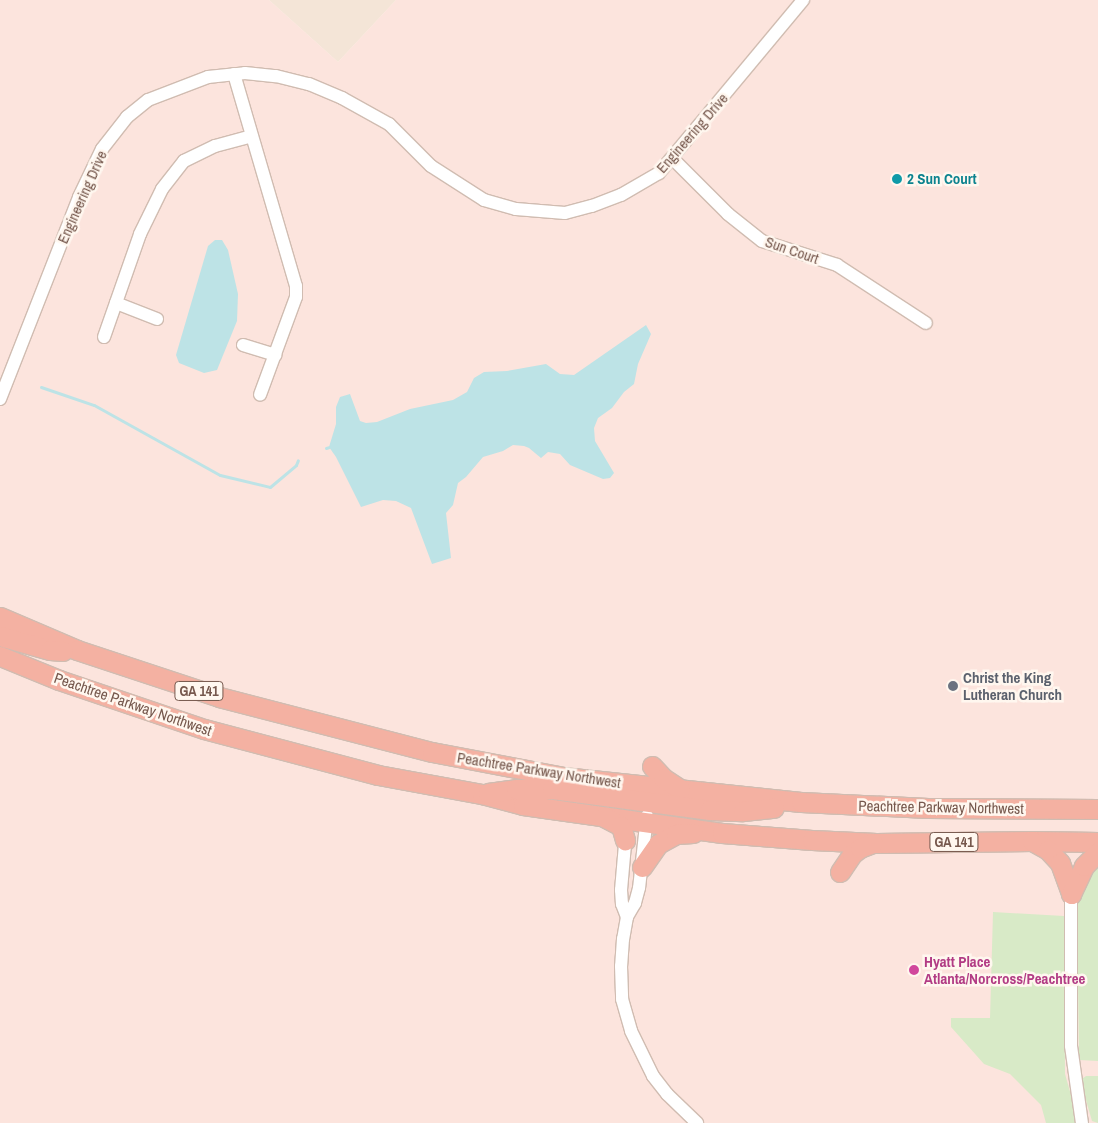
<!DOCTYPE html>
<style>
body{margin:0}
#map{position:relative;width:1098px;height:1123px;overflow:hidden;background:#fcf3e9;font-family:"Archivo Narrow",sans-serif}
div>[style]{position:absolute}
.residential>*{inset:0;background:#f4e5d7}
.commercial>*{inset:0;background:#fce4dd}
.green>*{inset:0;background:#d8eac7}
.water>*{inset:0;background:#bde3e6}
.stream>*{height:3px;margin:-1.5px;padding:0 1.5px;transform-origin:1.5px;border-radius:1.5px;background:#bde3e6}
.roads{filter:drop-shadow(1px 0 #d0bcb1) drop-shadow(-1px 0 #d0bcb1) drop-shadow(0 1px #d0bcb1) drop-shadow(0 -1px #d0bcb1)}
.minor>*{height:12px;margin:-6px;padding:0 6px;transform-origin:6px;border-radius:6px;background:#fff}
.highway>*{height:19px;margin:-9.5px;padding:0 9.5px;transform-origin:9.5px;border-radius:9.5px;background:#f4b1a2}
.dots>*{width:14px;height:14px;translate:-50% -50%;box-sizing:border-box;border:2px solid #fff7ef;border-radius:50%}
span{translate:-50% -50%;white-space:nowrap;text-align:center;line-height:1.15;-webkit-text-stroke:5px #fff7ef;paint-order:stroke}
.shield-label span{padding:1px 4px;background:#fff7ef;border:1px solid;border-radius:4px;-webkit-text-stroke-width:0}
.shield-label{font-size:14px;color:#76584d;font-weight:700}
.street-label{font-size:15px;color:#76584d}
.culture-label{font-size:15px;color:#0d838f;font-weight:700}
.left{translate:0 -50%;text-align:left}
.worship-label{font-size:15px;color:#5b616d;font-weight:700}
.hotel-label{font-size:15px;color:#b23c85;font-weight:700}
</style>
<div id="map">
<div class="residential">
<i style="clip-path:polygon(269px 0,396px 0,338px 62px)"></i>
</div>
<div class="commercial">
<i style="clip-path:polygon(0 0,269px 0,338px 62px,396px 0,1098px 0,1098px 1123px,0 1123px)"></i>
</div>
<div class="green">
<i style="clip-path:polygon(1098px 866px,1098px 1061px,1079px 1060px,1077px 903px,1081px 878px)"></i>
<i style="clip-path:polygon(993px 912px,1064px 916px,1065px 1074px,1077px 1116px,1075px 1123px,1046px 1123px,1041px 1105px,1010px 1074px,984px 1064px,951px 1027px,951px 1018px,990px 1018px)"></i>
<i style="clip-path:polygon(1086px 1076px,1098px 1076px,1098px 1123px,1092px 1121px,1083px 1090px,1082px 1079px)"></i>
</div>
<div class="water">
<i style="clip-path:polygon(215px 240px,222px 240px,228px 250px,238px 294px,237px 321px,217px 370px,204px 373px,179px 363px,176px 355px,208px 246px)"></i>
<i style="clip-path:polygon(646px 325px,651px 334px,638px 364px,634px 384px,624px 392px,612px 408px,598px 418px,594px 428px,595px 441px,614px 473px,610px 478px,603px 479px,570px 465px,560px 454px,548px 452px,541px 458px,529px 448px,524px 446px,513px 445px,503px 451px,483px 457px,466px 477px,458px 483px,453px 505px,446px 513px,451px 558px,432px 564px,411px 508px,396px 501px,383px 500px,361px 507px,336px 457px,329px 447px,336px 424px,336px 407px,340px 397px,350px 394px,360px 421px,366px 423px,377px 422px,410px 409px,453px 400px,467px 392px,474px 378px,484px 372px,507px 371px,546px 364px,560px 374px,574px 375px)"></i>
</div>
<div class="stream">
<i style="left:41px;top:387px;width:56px;rotate:18.8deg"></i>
<i style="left:94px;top:405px;width:144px;rotate:29.1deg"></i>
<i style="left:220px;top:475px;width:51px;rotate:13.5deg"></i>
<i style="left:270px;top:487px;width:34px;rotate:-40deg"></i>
<i style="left:296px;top:465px;width:5px;rotate:-68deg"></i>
<i style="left:326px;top:448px;width:3px;rotate:-18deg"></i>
</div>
<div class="roads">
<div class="minor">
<i style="left:234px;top:74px;width:221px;rotate:73.7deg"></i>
<i style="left:296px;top:286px;width:11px;rotate:90deg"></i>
<i style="left:296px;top:297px;width:104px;rotate:110.2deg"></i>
<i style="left:672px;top:158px;width:79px;rotate:45deg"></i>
<i style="left:728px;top:214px;width:43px;rotate:38.5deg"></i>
<i style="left:762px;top:241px;width:79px;rotate:17.7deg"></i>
<i style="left:837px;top:265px;width:106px;rotate:33.1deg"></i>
<i style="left:116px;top:303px;width:44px;rotate:21.3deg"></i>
<i style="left:104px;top:337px;width:109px;rotate:-70.7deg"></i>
<i style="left:140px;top:234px;width:50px;rotate:-63.9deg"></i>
<i style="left:162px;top:189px;width:36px;rotate:-52deg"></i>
<i style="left:184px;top:161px;width:34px;rotate:-26deg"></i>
<i style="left:215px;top:146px;width:38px;rotate:-15deg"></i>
<i style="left:243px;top:345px;width:34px;rotate:17deg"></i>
<i style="left:0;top:399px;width:217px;rotate:-68.6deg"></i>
<i style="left:79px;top:197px;width:53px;rotate:-64.4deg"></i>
<i style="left:102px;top:149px;width:41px;rotate:-52deg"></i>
<i style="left:127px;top:117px;width:27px;rotate:-39deg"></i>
<i style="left:148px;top:100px;width:64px;rotate:-21deg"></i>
<i style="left:208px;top:77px;width:37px;rotate:-6deg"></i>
<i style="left:245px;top:73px;width:31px;rotate:6deg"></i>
<i style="left:276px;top:76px;width:34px;rotate:14deg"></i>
<i style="left:309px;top:84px;width:36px;rotate:23deg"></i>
<i style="left:342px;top:98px;width:54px;rotate:29deg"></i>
<i style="left:389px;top:124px;width:59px;rotate:45deg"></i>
<i style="left:431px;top:166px;width:63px;rotate:32.7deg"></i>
<i style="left:484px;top:200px;width:33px;rotate:16deg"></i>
<i style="left:516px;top:209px;width:49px;rotate:4.7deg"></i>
<i style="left:565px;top:213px;width:28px;rotate:-15deg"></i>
<i style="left:592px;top:206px;width:31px;rotate:-21deg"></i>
<i style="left:621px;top:195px;width:44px;rotate:-30.1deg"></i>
<i style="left:659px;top:173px;width:225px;rotate:-50.2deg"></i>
<i style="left:647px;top:816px;width:72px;rotate:96.3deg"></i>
<i style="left:639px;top:888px;width:16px;rotate:105deg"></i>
<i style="left:635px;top:903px;width:16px;rotate:120deg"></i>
<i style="left:627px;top:917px;width:22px;rotate:100deg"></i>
<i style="left:623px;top:939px;width:27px;rotate:94deg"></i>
<i style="left:621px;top:966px;width:33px;rotate:88deg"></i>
<i style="left:622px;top:999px;width:33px;rotate:74deg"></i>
<i style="left:631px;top:1031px;width:50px;rotate:63.9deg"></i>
<i style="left:653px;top:1076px;width:23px;rotate:52deg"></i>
<i style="left:667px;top:1094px;width:42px;rotate:44deg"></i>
<i style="left:626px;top:833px;width:57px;rotate:95deg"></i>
<i style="left:621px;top:890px;width:14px;rotate:86deg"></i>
<i style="left:622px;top:904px;width:14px;rotate:69deg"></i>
<i style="left:1071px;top:894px;width:152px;rotate:90deg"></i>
<i style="left:1071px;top:1046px;width:78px;rotate:81.9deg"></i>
</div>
<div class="highway">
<i style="left:0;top:617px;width:84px;rotate:23.2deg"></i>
<i style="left:77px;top:650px;width:150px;rotate:18.3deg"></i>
<i style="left:219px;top:697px;width:220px;rotate:14.5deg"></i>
<i style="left:432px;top:752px;width:133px;rotate:10.8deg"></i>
<i style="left:563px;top:777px;width:239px;rotate:6deg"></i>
<i style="left:801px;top:802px;width:127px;rotate:2.7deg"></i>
<i style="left:928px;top:808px;width:170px;rotate:0.3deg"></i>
<i style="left:0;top:636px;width:52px;rotate:15.6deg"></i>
<i style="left:50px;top:650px;width:13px;rotate:4deg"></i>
<i style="left:0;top:656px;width:64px;rotate:22.1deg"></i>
<i style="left:59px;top:680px;width:153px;rotate:18.7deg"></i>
<i style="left:204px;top:729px;width:180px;rotate:14.8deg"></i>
<i style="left:378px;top:775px;width:106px;rotate:10.4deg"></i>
<i style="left:482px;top:794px;width:42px;rotate:15deg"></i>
<i style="left:523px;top:805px;width:201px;rotate:8deg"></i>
<i style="left:722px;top:833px;width:90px;rotate:4.4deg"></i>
<i style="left:812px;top:840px;width:64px;rotate:2.7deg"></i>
<i style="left:876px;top:843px;width:156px;rotate:-0.7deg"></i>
<i style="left:1032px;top:841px;width:66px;rotate:0.9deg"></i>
<i style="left:652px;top:766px;width:16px;rotate:47deg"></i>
<i style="left:663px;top:778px;width:20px;rotate:33deg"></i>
<i style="left:488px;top:793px;width:28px;rotate:-8deg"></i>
<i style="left:516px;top:789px;width:36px"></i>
<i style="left:552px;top:789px;width:159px;rotate:7.6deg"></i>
<i style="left:710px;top:810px;width:33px;rotate:2deg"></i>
<i style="left:743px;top:811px;width:31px;rotate:-6deg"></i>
<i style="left:604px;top:817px;width:19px;rotate:28deg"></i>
<i style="left:621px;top:826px;width:15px;rotate:74deg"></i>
<i style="left:1032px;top:841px;width:18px;rotate:29deg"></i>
<i style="left:1048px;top:850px;width:18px;rotate:47deg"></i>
<i style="left:1060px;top:863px;width:33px;rotate:70deg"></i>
<i style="left:642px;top:867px;width:28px;rotate:-55deg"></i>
<i style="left:658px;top:844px;width:21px;rotate:-29deg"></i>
<i style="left:676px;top:834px;width:17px;rotate:-3deg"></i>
<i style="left:840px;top:872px;width:22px;rotate:-56deg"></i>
<i style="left:852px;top:854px;width:10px;rotate:-37deg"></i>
<i style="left:860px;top:848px;width:14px;rotate:-21deg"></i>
<i style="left:1071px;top:894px;width:31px;rotate:-65deg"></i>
<i style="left:1084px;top:866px;width:20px;rotate:-45deg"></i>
</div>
</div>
<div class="dots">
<i style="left:897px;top:179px;background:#0f9aa8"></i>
<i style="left:953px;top:686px;background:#6b7280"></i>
<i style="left:914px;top:970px;background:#d1479c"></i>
</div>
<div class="shield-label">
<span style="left:199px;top:691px">GA 141</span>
<span style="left:954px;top:842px">GA 141</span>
</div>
<div class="street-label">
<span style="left:692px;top:133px;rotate:-49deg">Engineering Drive</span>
<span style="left:82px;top:197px;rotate:-66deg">Engineering Drive</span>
<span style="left:792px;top:250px;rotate:19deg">Sun Court</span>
<span style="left:133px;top:704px;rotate:19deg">Peachtree Parkway Northwest</span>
<span style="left:539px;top:770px;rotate:9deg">Peachtree Parkway Northwest</span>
<span style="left:941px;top:807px;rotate:1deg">Peachtree Parkway Northwest</span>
</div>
<div class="culture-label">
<span class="left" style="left:907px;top:179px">2 Sun Court</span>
</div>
<div class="worship-label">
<span class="left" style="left:963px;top:686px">Christ the King<br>Lutheran Church</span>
</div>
<div class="hotel-label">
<span class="left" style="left:924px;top:970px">Hyatt Place<br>Atlanta/Norcross/Peachtree</span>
</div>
</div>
